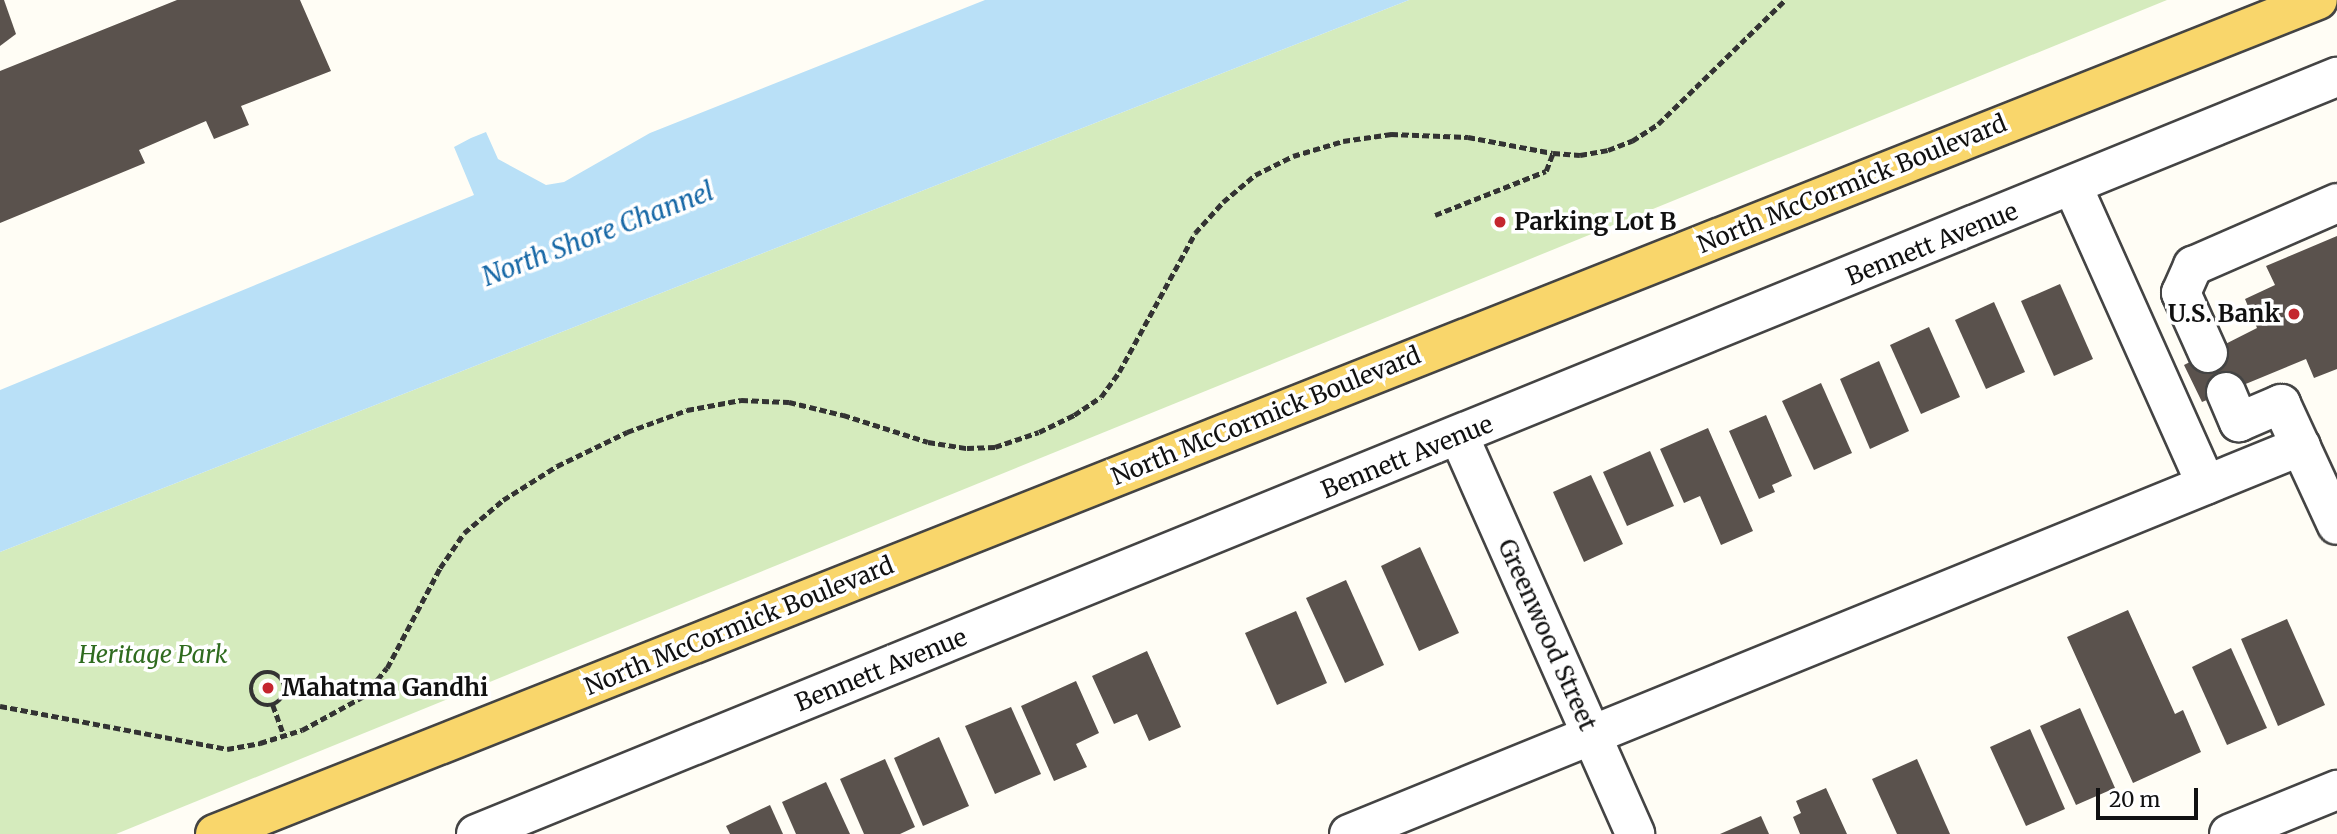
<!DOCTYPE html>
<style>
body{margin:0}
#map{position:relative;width:2337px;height:834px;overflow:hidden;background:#fffdf5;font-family:Merriweather,serif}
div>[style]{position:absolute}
.green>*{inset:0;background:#d5ebbd}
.water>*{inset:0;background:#b9e0f7}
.building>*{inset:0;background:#5a524d}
.path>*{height:4.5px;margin-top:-2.25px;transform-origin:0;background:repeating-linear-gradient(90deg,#333 0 7px,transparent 0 10.5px)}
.path>.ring{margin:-2.25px;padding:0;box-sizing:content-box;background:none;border:4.5px solid #333;border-radius:50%}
.roads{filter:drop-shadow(2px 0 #444) drop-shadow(-2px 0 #444) drop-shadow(0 2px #444) drop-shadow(0 -2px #444)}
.minor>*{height:38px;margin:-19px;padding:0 19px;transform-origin:19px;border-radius:19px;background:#fff}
.major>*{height:38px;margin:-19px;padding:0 19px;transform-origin:19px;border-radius:19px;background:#f9d66b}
.dots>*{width:19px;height:19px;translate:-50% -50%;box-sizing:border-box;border:4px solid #fff;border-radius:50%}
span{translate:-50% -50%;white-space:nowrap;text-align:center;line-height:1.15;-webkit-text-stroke:7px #fff;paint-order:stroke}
.street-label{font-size:24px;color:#111}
.poi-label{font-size:24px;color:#111;font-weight:700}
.left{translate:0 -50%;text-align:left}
.right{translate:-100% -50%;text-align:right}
.park-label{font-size:24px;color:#2f6b1f;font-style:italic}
.water-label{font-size:26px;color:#1768a6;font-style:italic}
.scale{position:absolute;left:2096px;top:788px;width:102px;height:32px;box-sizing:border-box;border:4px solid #111;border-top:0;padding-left:9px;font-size:21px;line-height:24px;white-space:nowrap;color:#111;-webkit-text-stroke:5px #fff;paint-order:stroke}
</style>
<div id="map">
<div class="green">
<i style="clip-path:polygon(1409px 0,2167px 0,116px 834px,0 834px,0 552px)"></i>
</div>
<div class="water">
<i style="clip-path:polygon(985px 0,1409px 0,0 552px,0 390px,474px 195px,454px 147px,471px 138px,486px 132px,498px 159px,546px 185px,564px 182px,650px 133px)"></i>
</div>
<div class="building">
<i style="clip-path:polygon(0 0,4px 0,16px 34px,0 46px)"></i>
<i style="clip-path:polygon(177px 0,300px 0,331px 71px,241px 106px,249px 125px,214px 139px,206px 121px,139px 150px,145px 163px,0 223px,0 71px)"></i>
<i style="clip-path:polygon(2337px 236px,2337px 369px,2314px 378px,2306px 359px,2202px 402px,2184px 365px,2257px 328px,2245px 299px,2275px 285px,2266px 266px)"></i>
<i style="clip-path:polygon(2060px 284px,2093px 359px,2054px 376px,2021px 301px)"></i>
<i style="clip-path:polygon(1994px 302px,2025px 372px,1986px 389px,1955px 320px)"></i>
<i style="clip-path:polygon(1929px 327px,1960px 397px,1921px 414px,1890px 345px)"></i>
<i style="clip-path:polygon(1879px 361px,1909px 431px,1870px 449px,1840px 379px)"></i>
<i style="clip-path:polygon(1821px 383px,1852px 453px,1814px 470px,1782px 401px)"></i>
<i style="clip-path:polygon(1766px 415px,1792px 476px,1772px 485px,1775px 492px,1759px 499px,1729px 431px)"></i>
<i style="clip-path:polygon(1708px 428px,1753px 531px,1721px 545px,1700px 496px,1684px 503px,1660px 449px)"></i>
<i style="clip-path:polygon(1650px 451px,1674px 506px,1627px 526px,1603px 472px)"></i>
<i style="clip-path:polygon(1591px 475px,1623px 544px,1584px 562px,1553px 492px)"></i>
<i style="clip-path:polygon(1420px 547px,1459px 633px,1419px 651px,1381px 566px)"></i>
<i style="clip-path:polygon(1346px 580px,1384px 665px,1345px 683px,1306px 598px)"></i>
<i style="clip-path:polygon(2128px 610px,2175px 714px,2183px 710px,2201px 752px,2133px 783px,2067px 637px)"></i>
<i style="clip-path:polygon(1296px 611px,1327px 683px,1277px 705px,1245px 633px)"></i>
<i style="clip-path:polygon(2287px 619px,2325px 705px,2278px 726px,2241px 639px)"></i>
<i style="clip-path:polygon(2231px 648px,2267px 728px,2227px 745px,2192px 667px)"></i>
<i style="clip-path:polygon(1147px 651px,1181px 727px,1149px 741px,1137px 714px,1114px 724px,1092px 676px)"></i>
<i style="clip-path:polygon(1076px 681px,1099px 733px,1076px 744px,1087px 767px,1054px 781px,1021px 706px)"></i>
<i style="clip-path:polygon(1011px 707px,1041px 774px,995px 794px,965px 726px)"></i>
<i style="clip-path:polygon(2080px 708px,2115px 788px,2076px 805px,2040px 726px)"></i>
<i style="clip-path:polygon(2030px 729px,2065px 809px,2026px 826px,1990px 747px)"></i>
<i style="clip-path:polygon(939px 737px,969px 806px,923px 826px,894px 758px)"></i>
<i style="clip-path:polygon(885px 759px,915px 827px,900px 834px,864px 834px,840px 779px)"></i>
<i style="clip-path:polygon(1917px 759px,1950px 834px,1897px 834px,1872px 779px)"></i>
<i style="clip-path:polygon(826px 782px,850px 834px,796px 834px,782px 802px)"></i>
<i style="clip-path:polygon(1826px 788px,1847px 834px,1800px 834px,1793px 817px,1801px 813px,1796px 801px)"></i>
<i style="clip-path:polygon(770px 805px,783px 834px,730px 834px,726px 826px)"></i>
<i style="clip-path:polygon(1761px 816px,1769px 834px,1720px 834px)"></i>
</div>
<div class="path">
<i style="left:1435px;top:215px;width:119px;rotate:-21.6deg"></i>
<i style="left:1546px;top:171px;width:19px;rotate:-69deg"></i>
<i class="ring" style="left:251px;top:672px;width:29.5px;height:29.5px"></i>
<i style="left:273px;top:705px;width:33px;rotate:70deg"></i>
<i style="left:0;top:706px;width:231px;rotate:10.7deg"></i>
<i style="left:227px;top:749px;width:34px;rotate:-10deg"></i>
<i style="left:260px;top:743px;width:44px;rotate:-17.2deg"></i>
<i style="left:302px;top:730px;width:71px;rotate:-28.7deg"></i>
<i style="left:364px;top:696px;width:36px;rotate:-51deg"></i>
<i style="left:387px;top:668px;width:113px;rotate:-62.1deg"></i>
<i style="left:440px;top:568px;width:42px;rotate:-55.6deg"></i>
<i style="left:464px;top:533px;width:51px;rotate:-40.2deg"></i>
<i style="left:503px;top:500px;width:64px;rotate:-32.2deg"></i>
<i style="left:557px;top:466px;width:78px;rotate:-25.9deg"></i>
<i style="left:627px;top:432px;width:64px;rotate:-20.1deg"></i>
<i style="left:687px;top:410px;width:55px;rotate:-10.5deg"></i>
<i style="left:741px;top:400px;width:48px;rotate:2.4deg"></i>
<i style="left:789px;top:402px;width:56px;rotate:13.5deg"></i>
<i style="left:843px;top:415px;width:89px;rotate:17.6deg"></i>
<i style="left:928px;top:442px;width:39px;rotate:9deg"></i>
<i style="left:967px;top:448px;width:28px;rotate:-2deg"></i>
<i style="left:995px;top:447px;width:46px;rotate:-18.8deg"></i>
<i style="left:1039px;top:432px;width:39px;rotate:-26deg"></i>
<i style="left:1074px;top:415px;width:32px;rotate:-34deg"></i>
<i style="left:1101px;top:397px;width:31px;rotate:-54deg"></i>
<i style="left:1119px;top:372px;width:158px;rotate:-61.3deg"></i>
<i style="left:1195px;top:233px;width:42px;rotate:-47.9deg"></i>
<i style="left:1223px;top:202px;width:42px;rotate:-40.2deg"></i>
<i style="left:1255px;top:175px;width:42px;rotate:-26.6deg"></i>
<i style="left:1293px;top:156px;width:52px;rotate:-16.7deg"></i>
<i style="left:1343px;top:141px;width:49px;rotate:-8.3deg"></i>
<i style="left:1391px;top:134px;width:77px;rotate:2.2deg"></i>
<i style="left:1468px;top:137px;width:86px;rotate:10.7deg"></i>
<i style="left:1553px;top:153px;width:27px;rotate:4deg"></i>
<i style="left:1580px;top:155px;width:28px;rotate:-10deg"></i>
<i style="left:1608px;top:150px;width:26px;rotate:-21deg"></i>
<i style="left:1632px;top:141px;width:31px;rotate:-33deg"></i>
<i style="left:1658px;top:124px;width:177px;rotate:-44.3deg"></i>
</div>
<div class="roads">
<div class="minor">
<i style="left:2073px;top:187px;width:326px;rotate:65.9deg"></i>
<i style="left:2208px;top:353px;width:66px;rotate:-114.2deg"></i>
<i style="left:2181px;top:293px;width:30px;rotate:-66deg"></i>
<i style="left:2193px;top:266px;width:157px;rotate:-23.6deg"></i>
<i style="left:2226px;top:392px;width:33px;rotate:67deg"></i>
<i style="left:2239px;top:422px;width:46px;rotate:-23.2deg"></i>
<i style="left:2281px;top:404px;width:133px;rotate:65.2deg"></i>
<i style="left:1459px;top:436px;width:435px;rotate:66.1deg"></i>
<i style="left:476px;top:834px;width:2009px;rotate:-22.14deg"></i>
<i style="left:1349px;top:834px;width:1028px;rotate:-22.17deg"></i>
<i style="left:2229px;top:834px;width:117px;rotate:-22.2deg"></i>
</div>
<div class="major">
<i style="left:215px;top:834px;width:2262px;rotate:-21.63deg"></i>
</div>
</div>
<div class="dots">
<i style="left:1500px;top:222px;background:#c4262e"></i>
<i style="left:2294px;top:314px;background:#c4262e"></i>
<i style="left:268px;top:688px;background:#c4262e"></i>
</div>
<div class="street-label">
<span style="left:1852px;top:184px;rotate:-22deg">North McCormick Boulevard</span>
<span style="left:1932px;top:244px;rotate:-22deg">Bennett Avenue</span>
<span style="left:1266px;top:416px;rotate:-22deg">North McCormick Boulevard</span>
<span style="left:1407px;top:457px;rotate:-22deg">Bennett Avenue</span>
<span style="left:739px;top:626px;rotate:-22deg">North McCormick Boulevard</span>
<span style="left:1547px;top:635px;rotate:66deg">Greenwood Street</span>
<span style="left:881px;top:670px;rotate:-22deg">Bennett Avenue</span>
</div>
<div class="poi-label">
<span class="left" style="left:1514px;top:222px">Parking Lot B</span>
<span class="right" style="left:2280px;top:314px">U.S. Bank</span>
<span class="left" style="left:282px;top:688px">Mahatma Gandhi</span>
</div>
<div class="park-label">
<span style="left:153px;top:655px">Heritage Park</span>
</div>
<div class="water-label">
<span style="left:598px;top:234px;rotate:-21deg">North Shore Channel</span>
</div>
<div class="scale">20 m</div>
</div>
